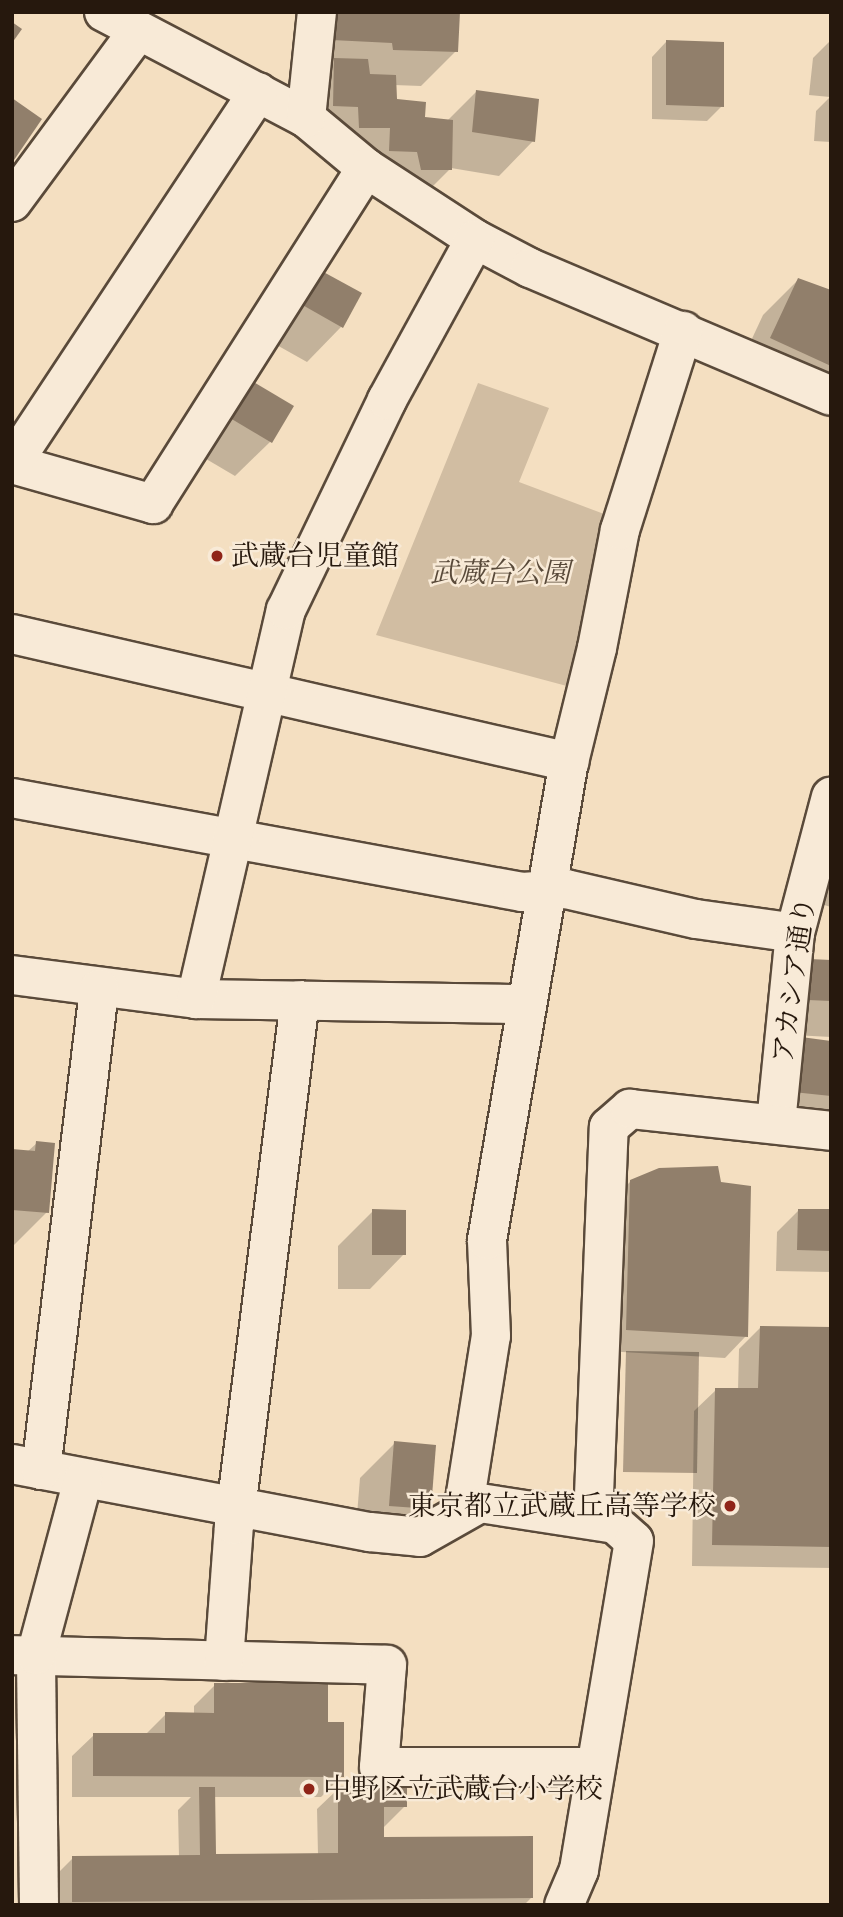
<!DOCTYPE html>
<meta charset="utf-8">
<style>
body{margin:0}
#map{position:relative;width:843px;height:1917px;overflow:hidden;background:#f4dfc1;font-family:"IM FELL Great Primer","Noto Serif JP",serif}
div>[style]{position:absolute}
.green>*{inset:0;background:#d1bda2}
.water>*{inset:0;background:#ae9b84}
.shadow>*{inset:0;background:#0003}
.building>*{inset:0;background:#917f6b}
.roads{filter:drop-shadow(2px 0 #5a4a3a) drop-shadow(-2px 0 #5a4a3a) drop-shadow(0 2px #5a4a3a) drop-shadow(0 -2px #5a4a3a)}
.minor>*{height:38px;margin:-19px;padding:0 19px;transform-origin:19px;border-radius:19px;background:#f8ead7}
.dots>*{width:19px;height:19px;translate:-50% -50%;box-sizing:border-box;border:4px solid #f8ead7;border-radius:50%}
span{translate:-50% -50%;white-space:nowrap;text-align:center;line-height:1.15;-webkit-text-stroke:5px #f8ead7;paint-order:stroke}
.poi-label{font-size:28px;color:#26180d}
.left{translate:0 -50%;text-align:left}
.right{translate:-100% -50%;text-align:right}
.park-label{font-size:28px;color:#594a3a;font-style:italic}
.street-label{font-size:28px;color:#26180d}
.frame{position:absolute;inset:0;border:14px solid #26180d;pointer-events:none}
</style>
<div id="map">
<div class="green">
<i style="clip-path:polygon(478px 383px,549px 408px,519px 482px,612px 517px,578px 689px,376px 635px)"></i>
</div>
<div class="water">
<i style="clip-path:polygon(626px 1351px,699px 1352px,697px 1473px,623px 1472px)"></i>
</div>
<div class="shadow">
<i style="clip-path:polygon(301px 24px,456px 51px,421px 86px,394px 85px,395px 101px,424px 119px,447px 121px,476px 92px,533px 141px,499px 176px,451px 168px,415px 204px,386px 204px,382px 186px,355px 162px,324px 162px,324px 142px,299px 141px)"></i>
<i style="clip-path:polygon(831px 40px,831px 142px,814px 141px,816px 111px,830px 97px,809px 95px,813px 58px)"></i>
<i style="clip-path:polygon(666px 42px,722px 106px,707px 121px,652px 119px,652px 57px)"></i>
<i style="clip-path:polygon(319px 271px,341px 327px,307px 362px,266px 339px)"></i>
<i style="clip-path:polygon(798px 280px,831px 292px,831px 417px,736px 373px,763px 315px)"></i>
<i style="clip-path:polygon(252px 383px,270px 442px,235px 476px,196px 453px)"></i>
<i style="clip-path:polygon(831px 848px,831px 907px,800px 898px)"></i>
<i style="clip-path:polygon(831px 962px,831px 1037px,774px 1034px)"></i>
<i style="clip-path:polygon(831px 1042px,831px 1135px,759px 1126px)"></i>
<i style="clip-path:polygon(37px 1143px,47px 1212px,12px 1247px,12px 1151px,27px 1152px)"></i>
<i style="clip-path:polygon(631px 1181px,746px 1336px,725px 1358px,605px 1351px,609px 1203px)"></i>
<i style="clip-path:polygon(373px 1211px,404px 1254px,370px 1289px,338px 1289px,338px 1246px)"></i>
<i style="clip-path:polygon(798px 1211px,831px 1211px,831px 1272px,776px 1271px,777px 1232px)"></i>
<i style="clip-path:polygon(760px 1328px,831px 1329px,831px 1568px,692px 1566px,694px 1411px,716px 1390px,738px 1390px,739px 1349px)"></i>
<i style="clip-path:polygon(395px 1443px,429px 1509px,394px 1543px,355px 1540px,360px 1478px)"></i>
<i style="clip-path:polygon(215px 1685px,327px 1723px,342px 1776px,321px 1797px,214px 1797px,214px 1856px,318px 1855px,317px 1809px,339px 1788px,405px 1806px,384px 1827px,383px 1838px,531px 1898px,524px 1905px,52px 1905px,52px 1879px,73px 1858px,179px 1857px,178px 1810px,191px 1797px,72px 1797px,72px 1756px,94px 1735px,145px 1735px,166px 1714px,194px 1714px,194px 1706px)"></i>
</div>
<div class="building">
<i style="clip-path:polygon(334px 12px,460px 12px,458px 52px,393px 50px,392px 43px,332px 40px)"></i>
<i style="clip-path:polygon(12px 22px,22px 29px,12px 43px)"></i>
<i style="clip-path:polygon(666px 40px,724px 42px,724px 107px,666px 105px)"></i>
<i style="clip-path:polygon(334px 58px,368px 59px,370px 74px,396px 75px,397px 99px,426px 102px,425px 117px,453px 120px,452px 170px,421px 170px,417px 152px,389px 151px,390px 128px,359px 128px,358px 107px,333px 106px)"></i>
<i style="clip-path:polygon(476px 90px,539px 99px,535px 142px,472px 132px)"></i>
<i style="clip-path:polygon(12px 98px,42px 119px,14px 160px,12px 159px)"></i>
<i style="clip-path:polygon(318px 269px,362px 293px,343px 328px,299px 303px)"></i>
<i style="clip-path:polygon(798px 278px,831px 290px,831px 366px,770px 338px)"></i>
<i style="clip-path:polygon(252px 381px,294px 406px,272px 443px,230px 418px)"></i>
<i style="clip-path:polygon(809px 959px,831px 960px,831px 1001px,808px 1000px)"></i>
<i style="clip-path:polygon(801px 1037px,831px 1041px,831px 1096px,793px 1092px)"></i>
<i style="clip-path:polygon(36px 1141px,55px 1143px,49px 1213px,12px 1210px,12px 1149px,35px 1151px)"></i>
<i style="clip-path:polygon(718px 1166px,721px 1182px,751px 1186px,748px 1337px,626px 1330px,630px 1180px,659px 1168px)"></i>
<i style="clip-path:polygon(372px 1209px,406px 1210px,406px 1255px,372px 1255px)"></i>
<i style="clip-path:polygon(798px 1209px,831px 1209px,831px 1251px,797px 1250px)"></i>
<i style="clip-path:polygon(760px 1326px,831px 1327px,831px 1547px,712px 1545px,715px 1388px,758px 1388px)"></i>
<i style="clip-path:polygon(394px 1441px,436px 1445px,431px 1509px,389px 1506px)"></i>
<i style="clip-path:polygon(214px 1683px,328px 1683px,328px 1722px,344px 1722px,344px 1777px,93px 1776px,93px 1733px,165px 1733px,165px 1712px,214px 1713px)"></i>
<i style="clip-path:polygon(407px 1785px,407px 1807px,384px 1807px,384px 1837px,533px 1836px,533px 1898px,72px 1902px,72px 1856px,200px 1855px,199px 1787px,215px 1787px,216px 1854px,338px 1853px,338px 1786px)"></i>
</div>
<div class="roads">
<div class="minor">
<i style="left:104px;top:12px;width:228px;rotate:27.7deg"></i>
<i style="left:306px;top:118px;width:78px;rotate:39.8deg"></i>
<i style="left:366px;top:168px;width:130px;rotate:33.1deg"></i>
<i style="left:475px;top:239px;width:62px;rotate:27.8deg"></i>
<i style="left:530px;top:268px;width:327px;rotate:23deg"></i>
<i style="left:306px;top:118px;width:107px;rotate:-84.1deg"></i>
<i style="left:12px;top:202px;width:212px;rotate:-53.6deg"></i>
<i style="left:12px;top:464px;width:147px;rotate:15.8deg"></i>
<i style="left:153px;top:504px;width:398px;rotate:-57.6deg"></i>
<i style="left:12px;top:464px;width:446px;rotate:-56.5deg"></i>
<i style="left:12px;top:634px;width:572px;rotate:12.94deg"></i>
<i style="left:12px;top:798px;width:519px;rotate:10.44deg"></i>
<i style="left:522px;top:892px;width:44px;rotate:-3.9deg"></i>
<i style="left:566px;top:889px;width:133px;rotate:13deg"></i>
<i style="left:696px;top:919px;width:100px;rotate:8deg"></i>
<i style="left:12px;top:975px;width:186px;rotate:7.4deg"></i>
<i style="left:196px;top:999px;width:329px;rotate:0.9deg"></i>
<i style="left:196px;top:999px;width:399px;rotate:-77deg"></i>
<i style="left:286px;top:610px;width:233px;rotate:-64.3deg"></i>
<i style="left:387px;top:400px;width:183px;rotate:-61.3deg"></i>
<i style="left:776px;top:1123px;width:191px;rotate:-84.3deg"></i>
<i style="left:795px;top:933px;width:141px;rotate:-75.2deg"></i>
<i style="left:12px;top:1464px;width:364px;rotate:10.8deg"></i>
<i style="left:370px;top:1532px;width:50px;rotate:5.7deg"></i>
<i style="left:420px;top:1537px;width:69px;rotate:-29.5deg"></i>
<i style="left:480px;top:1503px;width:137px;rotate:8.8deg"></i>
<i style="left:615px;top:1524px;width:25px;rotate:42deg"></i>
<i style="left:634px;top:1541px;width:334px;rotate:99.5deg"></i>
<i style="left:579px;top:1870px;width:38px;rotate:113deg"></i>
<i style="left:41px;top:1470px;width:485px;rotate:-83.1deg"></i>
<i style="left:463px;top:1512px;width:178px;rotate:-81deg"></i>
<i style="left:491px;top:1336px;width:96px;rotate:-92.4deg"></i>
<i style="left:487px;top:1240px;width:485px;rotate:-80.3deg"></i>
<i style="left:569px;top:762px;width:117px;rotate:-76.2deg"></i>
<i style="left:597px;top:648px;width:120px;rotate:-79deg"></i>
<i style="left:620px;top:530px;width:209px;rotate:-72.4deg"></i>
<i style="left:593px;top:1520px;width:393px;rotate:-87.7deg"></i>
<i style="left:609px;top:1127px;width:28px;rotate:-41deg"></i>
<i style="left:630px;top:1109px;width:202px;rotate:6.2deg"></i>
<i style="left:12px;top:1655px;width:375px;rotate:1.5deg"></i>
<i style="left:387px;top:1665px;width:102px;rotate:94.5deg"></i>
<i style="left:379px;top:1767px;width:214px"></i>
<i style="left:224px;top:1661px;width:136px;rotate:-85.8deg"></i>
<i style="left:234px;top:1525px;width:529px;rotate:-82.83deg"></i>
<i style="left:39px;top:1905px;width:250px;rotate:-90.7deg"></i>
<i style="left:36px;top:1655px;width:181px;rotate:-75deg"></i>
</div>
</div>
<div class="dots">
<i style="left:217px;top:556px;background:#8f2418"></i>
<i style="left:730px;top:1506px;background:#8f2418"></i>
<i style="left:309px;top:1789px;background:#8f2418"></i>
</div>
<div class="poi-label">
<span class="left" style="left:231px;top:556px">武蔵台児童館</span>
<span class="right" style="left:716px;top:1506px">東京都立武蔵丘高等学校</span>
<span class="left" style="left:323px;top:1789px">中野区立武蔵台小学校</span>
</div>
<div class="park-label">
<span style="left:500px;top:573px">武蔵台公園</span>
</div>
<div class="street-label">
<span style="left:794px;top:980px;rotate:-82deg">アカシア通り</span>
</div>
<div class="frame"></div>
</div>
